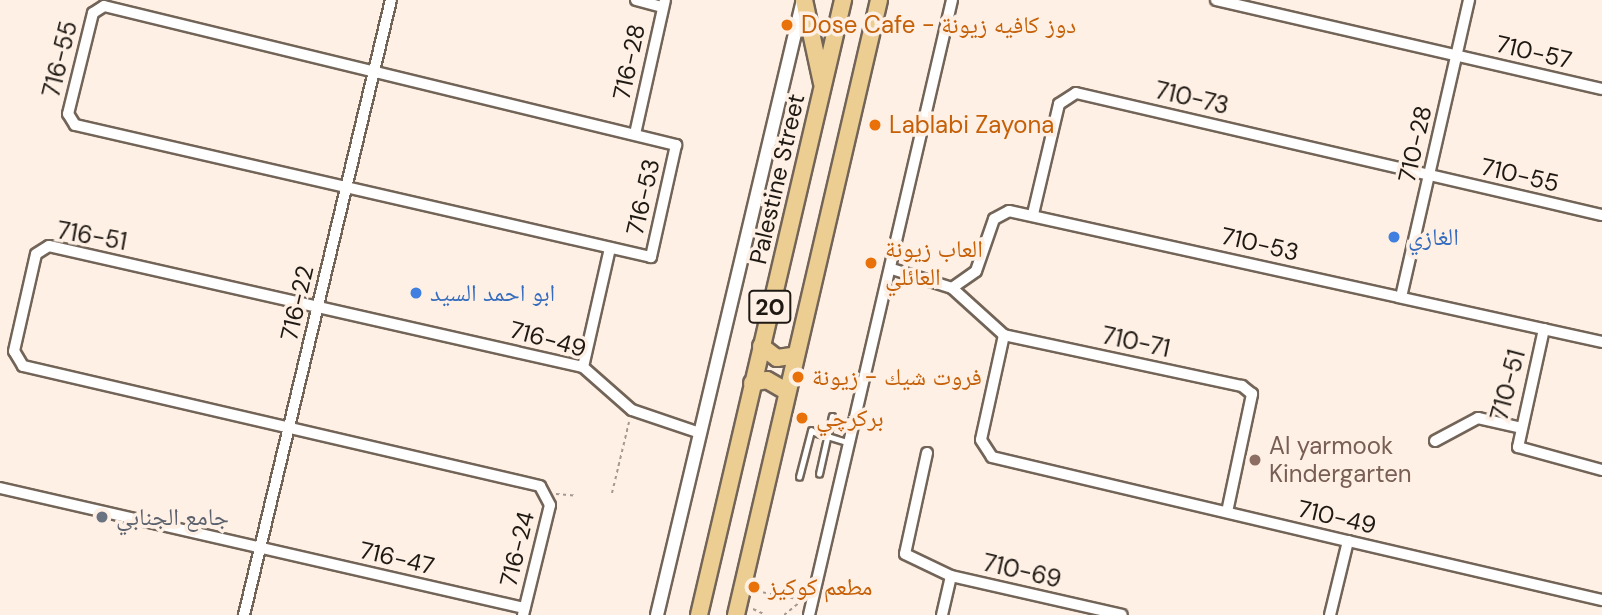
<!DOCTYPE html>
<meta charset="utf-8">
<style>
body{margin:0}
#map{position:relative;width:1602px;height:615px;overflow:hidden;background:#fef0e4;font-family:"DM Sans","Noto Naskh Arabic",sans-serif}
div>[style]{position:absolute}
.path>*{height:2px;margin-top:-1px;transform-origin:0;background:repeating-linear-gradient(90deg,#a49990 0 3.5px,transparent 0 7px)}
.roads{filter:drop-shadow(2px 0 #736458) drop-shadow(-2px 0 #736458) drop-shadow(0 2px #736458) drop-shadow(0 -2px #736458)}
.service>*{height:4.5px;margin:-2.25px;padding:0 2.25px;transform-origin:2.25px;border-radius:2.25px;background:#fff}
.minor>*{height:10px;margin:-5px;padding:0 5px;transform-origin:5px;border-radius:5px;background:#fff}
.tertiary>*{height:12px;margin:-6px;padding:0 6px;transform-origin:6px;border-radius:6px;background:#fff}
.primary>*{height:16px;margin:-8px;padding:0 8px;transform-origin:8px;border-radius:8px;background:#eccd92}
.dots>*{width:19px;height:19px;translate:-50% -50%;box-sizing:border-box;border:4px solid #fef0e4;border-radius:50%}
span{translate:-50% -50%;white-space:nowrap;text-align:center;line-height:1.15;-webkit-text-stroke:7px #fef0e4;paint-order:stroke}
.shield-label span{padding:2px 5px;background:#fef0e4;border:2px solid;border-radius:5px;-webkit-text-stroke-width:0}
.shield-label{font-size:23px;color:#1f1914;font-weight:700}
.food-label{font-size:24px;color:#c56008}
.left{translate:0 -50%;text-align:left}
.street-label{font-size:24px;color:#1f1914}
.shop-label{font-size:24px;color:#366cbe}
.education-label{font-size:24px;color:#785e54}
.worship-label{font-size:24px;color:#5b616d}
</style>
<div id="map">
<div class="path">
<i style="left:612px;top:493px;width:73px;rotate:-76.5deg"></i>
<i style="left:556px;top:494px;width:21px;rotate:5deg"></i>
<i style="left:756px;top:591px;width:47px;rotate:11.1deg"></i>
<i style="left:753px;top:609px;width:14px;rotate:25deg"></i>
<i style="left:784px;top:615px;width:19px;rotate:-39deg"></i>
</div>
<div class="roads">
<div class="service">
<i style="left:819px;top:474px;width:59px;rotate:-77.4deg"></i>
<i style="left:799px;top:477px;width:48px;rotate:-75.4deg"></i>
<i style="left:811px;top:431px;width:41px;rotate:17.1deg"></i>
</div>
<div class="minor">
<i style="left:636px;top:0;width:28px;rotate:15deg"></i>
<i style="left:1216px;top:0;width:396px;rotate:13deg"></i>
<i style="left:104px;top:6px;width:589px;rotate:13.66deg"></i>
<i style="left:676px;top:145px;width:115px;rotate:102.6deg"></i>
<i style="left:651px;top:257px;width:591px;rotate:-167.09deg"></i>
<i style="left:75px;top:125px;width:13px;rotate:-122deg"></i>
<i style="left:68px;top:114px;width:104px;rotate:-76.1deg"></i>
<i style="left:93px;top:13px;width:13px;rotate:-32deg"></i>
<i style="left:635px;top:134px;width:137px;rotate:-77.4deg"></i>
<i style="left:1033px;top:214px;width:113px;rotate:-76.7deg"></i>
<i style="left:1059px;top:104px;width:20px;rotate:-33deg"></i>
<i style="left:1076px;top:93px;width:540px;rotate:13.06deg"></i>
<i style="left:892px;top:269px;width:63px;rotate:17.6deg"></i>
<i style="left:952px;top:288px;width:70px;rotate:42.1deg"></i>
<i style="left:952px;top:288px;width:29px;rotate:-35deg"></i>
<i style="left:976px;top:271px;width:55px;rotate:-70.9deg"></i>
<i style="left:994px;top:219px;width:17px;rotate:-28deg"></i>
<i style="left:1009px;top:211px;width:607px;rotate:12.46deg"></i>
<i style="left:1401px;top:297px;width:305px;rotate:-77.1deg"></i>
<i style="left:1544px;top:329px;width:121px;rotate:102.4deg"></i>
<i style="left:1518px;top:447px;width:87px;rotate:15.3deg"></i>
<i style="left:583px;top:367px;width:122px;rotate:-77.2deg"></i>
<i style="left:1435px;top:441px;width:49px;rotate:-28.1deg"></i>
<i style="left:1478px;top:418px;width:41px;rotate:12.7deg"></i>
<i style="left:927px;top:453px;width:103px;rotate:102.3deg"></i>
<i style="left:905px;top:554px;width:51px;rotate:25.6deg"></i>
<i style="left:0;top:488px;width:538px;rotate:12.9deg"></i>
<i style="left:1227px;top:512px;width:121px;rotate:-78deg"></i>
<i style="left:1252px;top:394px;width:13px;rotate:-141deg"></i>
<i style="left:1242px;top:386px;width:243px;rotate:-167.9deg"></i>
<i style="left:1004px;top:335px;width:107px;rotate:102.4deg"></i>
<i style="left:981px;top:440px;width:20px;rotate:57deg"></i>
<i style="left:992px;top:457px;width:366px;rotate:13.3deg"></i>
<i style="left:1348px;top:541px;width:261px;rotate:13.1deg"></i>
<i style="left:244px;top:615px;width:632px;rotate:-76.56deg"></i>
<i style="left:523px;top:615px;width:113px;rotate:-76.2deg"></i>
<i style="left:550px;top:505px;width:21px;rotate:-118deg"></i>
<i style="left:540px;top:486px;width:531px;rotate:-166.93deg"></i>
<i style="left:23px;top:366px;width:17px;rotate:-121deg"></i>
<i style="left:14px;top:351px;width:99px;rotate:-77.2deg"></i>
<i style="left:36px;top:254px;width:15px;rotate:-32deg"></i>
<i style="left:49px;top:246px;width:548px;rotate:12.77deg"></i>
<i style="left:583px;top:367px;width:65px;rotate:41.3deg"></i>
<i style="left:632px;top:410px;width:69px;rotate:18.7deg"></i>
<i style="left:809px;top:615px;width:631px;rotate:-76.91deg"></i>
<i style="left:942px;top:615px;width:40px;rotate:-77deg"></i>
<i style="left:951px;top:576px;width:175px;rotate:12.8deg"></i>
<i style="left:1330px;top:615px;width:76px;rotate:-76.3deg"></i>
</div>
<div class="tertiary">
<i style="left:657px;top:615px;width:632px;rotate:-76.65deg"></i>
</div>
<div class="primary">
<i style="left:804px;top:0;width:85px;rotate:77.8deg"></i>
<i style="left:761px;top:346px;width:20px;rotate:37deg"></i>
<i style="left:777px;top:358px;width:15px;rotate:-8deg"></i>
<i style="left:752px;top:383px;width:15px;rotate:-11deg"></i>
<i style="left:767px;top:380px;width:20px;rotate:30deg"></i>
<i style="left:699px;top:615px;width:632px;rotate:-76.82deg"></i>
<i style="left:736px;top:615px;width:631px;rotate:-76.91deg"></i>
</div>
</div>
<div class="dots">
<i style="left:787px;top:25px;background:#e8710a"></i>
<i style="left:875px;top:125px;background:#e8710a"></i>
<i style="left:1394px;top:237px;background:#3f7fe0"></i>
<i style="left:871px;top:263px;background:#e8710a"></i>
<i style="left:416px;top:293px;background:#3f7fe0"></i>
<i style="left:798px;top:377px;background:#e8710a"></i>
<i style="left:802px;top:418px;background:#e8710a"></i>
<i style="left:1255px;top:460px;background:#8d6e63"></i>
<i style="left:102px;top:517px;background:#6b7280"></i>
<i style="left:754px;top:587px;background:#e8710a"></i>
</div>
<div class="shield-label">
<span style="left:770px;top:307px">20</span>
</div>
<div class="food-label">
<span class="left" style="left:801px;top:25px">Dose Cafe - دوز كافيه زيونة</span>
<span class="left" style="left:889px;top:125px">Lablabi Zayona</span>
<span class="left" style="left:885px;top:263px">العاب زيونة<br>العائلي</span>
<span class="left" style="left:812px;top:377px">فروت شيك - زيونة</span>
<span class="left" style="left:816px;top:418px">بركرچي</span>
<span class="left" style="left:768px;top:587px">مطعم كوكيز</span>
</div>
<div class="street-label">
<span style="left:1534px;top:52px;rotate:13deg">710-57</span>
<span style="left:60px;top:59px;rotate:-76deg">716-55</span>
<span style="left:629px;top:62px;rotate:-78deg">716-28</span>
<span style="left:1192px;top:98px;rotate:13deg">710-73</span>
<span style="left:1415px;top:144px;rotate:-77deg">710-28</span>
<span style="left:1520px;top:175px;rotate:13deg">710-55</span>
<span style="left:777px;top:179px;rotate:-77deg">Palestine Street</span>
<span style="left:643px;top:197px;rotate:-77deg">716-53</span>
<span style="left:92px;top:236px;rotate:10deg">716-51</span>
<span style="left:1260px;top:244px;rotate:13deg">710-53</span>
<span style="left:297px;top:303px;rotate:-77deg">716-22</span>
<span style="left:548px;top:339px;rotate:15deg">716-49</span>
<span style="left:1136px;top:342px;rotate:12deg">710-71</span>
<span style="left:1508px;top:385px;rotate:-75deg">710-51</span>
<span style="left:1337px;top:517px;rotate:13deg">710-49</span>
<span style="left:517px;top:549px;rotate:-76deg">716-24</span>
<span style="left:397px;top:558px;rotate:13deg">716-47</span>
<span style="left:1022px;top:571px;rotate:13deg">710-69</span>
</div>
<div class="shop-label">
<span class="left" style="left:1408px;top:237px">الغازي</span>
<span class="left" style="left:430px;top:293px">ابو احمد السيد</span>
</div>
<div class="education-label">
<span class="left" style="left:1269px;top:460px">Al yarmook<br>Kindergarten</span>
</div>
<div class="worship-label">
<span class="left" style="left:116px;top:517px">جامع الجنابي</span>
</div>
</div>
